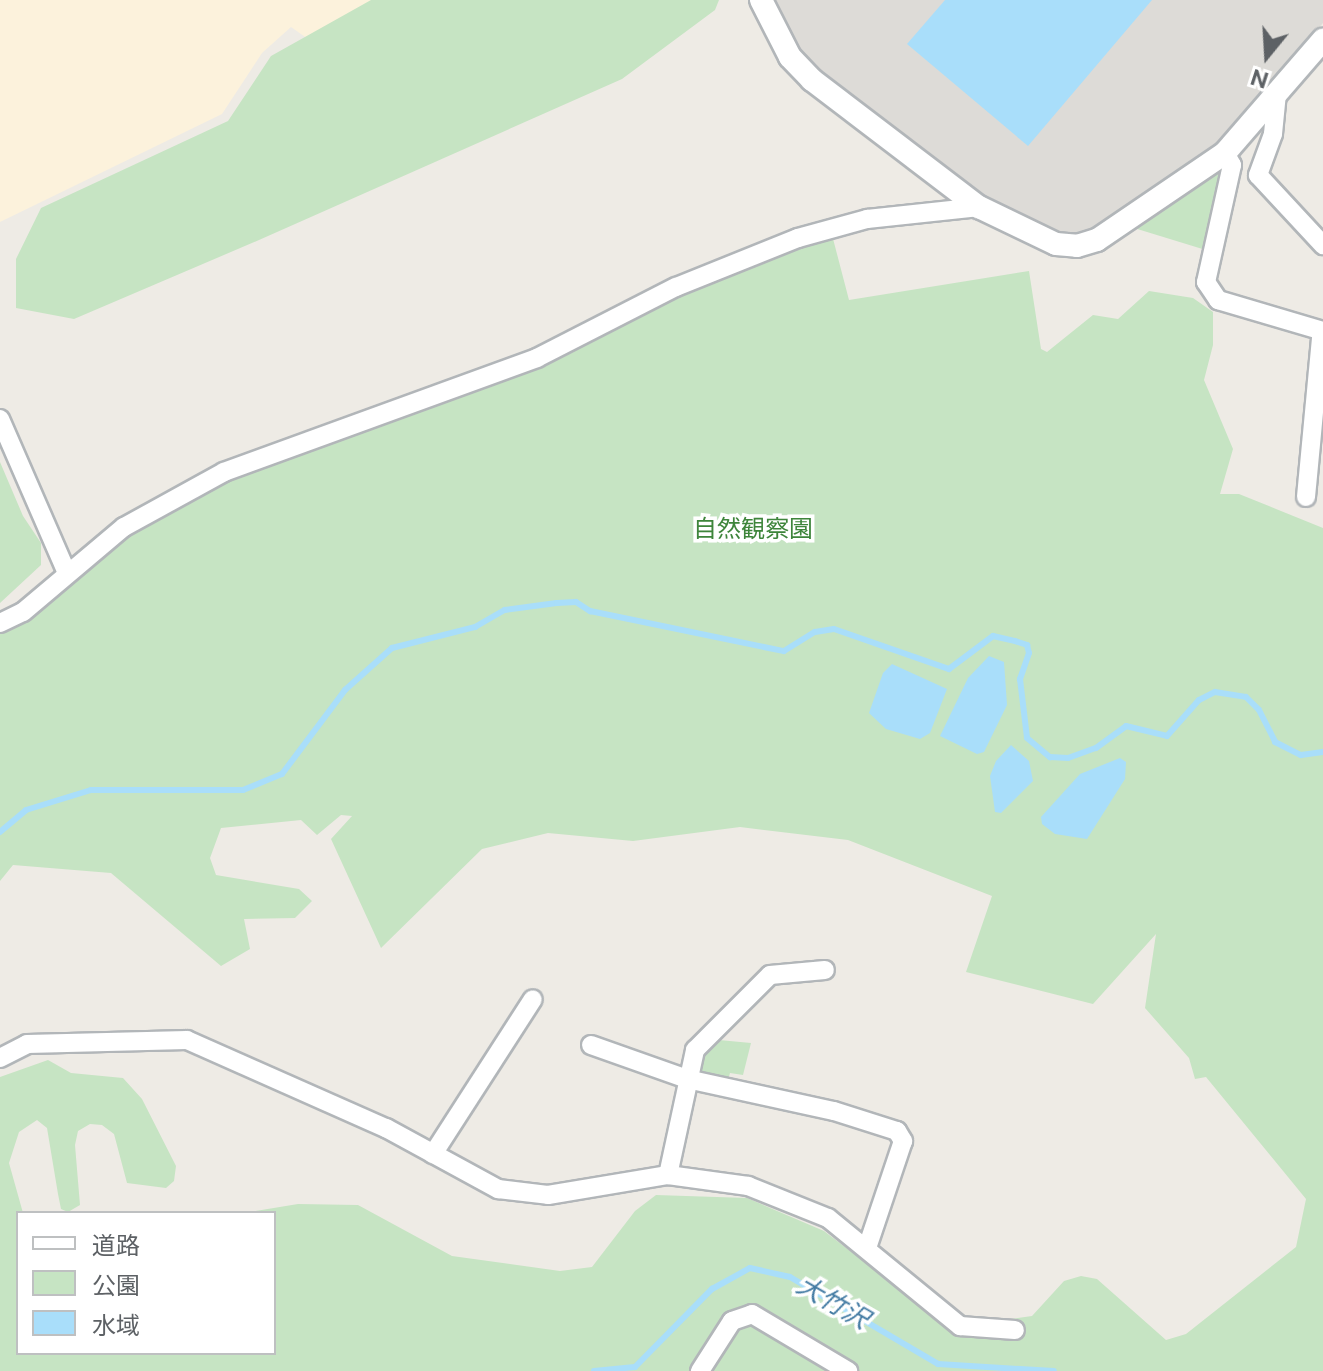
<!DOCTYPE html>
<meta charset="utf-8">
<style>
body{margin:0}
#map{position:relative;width:1323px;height:1371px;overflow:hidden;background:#eeebe5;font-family:"Public Sans","Noto Sans JP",sans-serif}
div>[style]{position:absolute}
.commercial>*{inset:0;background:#fcf2dc}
.industrial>*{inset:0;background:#dddbd7}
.green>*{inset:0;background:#c6e4c3}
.water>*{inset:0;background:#a9defa}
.stream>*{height:6px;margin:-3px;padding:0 3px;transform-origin:3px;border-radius:3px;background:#a9defa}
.roads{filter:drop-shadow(2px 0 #b2b6b9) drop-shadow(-2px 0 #b2b6b9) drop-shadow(0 2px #b2b6b9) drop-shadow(0 -2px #b2b6b9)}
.minor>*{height:18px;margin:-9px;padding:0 9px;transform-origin:9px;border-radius:9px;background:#fff}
.tertiary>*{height:22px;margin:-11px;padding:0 11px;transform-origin:11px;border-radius:11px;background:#fff}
span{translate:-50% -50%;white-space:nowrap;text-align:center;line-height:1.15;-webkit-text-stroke:7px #fff;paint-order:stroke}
.park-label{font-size:24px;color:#3e853b}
.water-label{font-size:26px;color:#437ba3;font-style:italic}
.legend{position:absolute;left:16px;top:1211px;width:260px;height:144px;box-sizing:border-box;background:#fff;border:2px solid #bec0c1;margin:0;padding:10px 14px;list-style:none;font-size:24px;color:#5d6165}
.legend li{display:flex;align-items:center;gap:16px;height:40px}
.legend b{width:40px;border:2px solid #bec0c1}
.north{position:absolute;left:1227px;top:16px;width:80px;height:80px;-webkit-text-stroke:6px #fff;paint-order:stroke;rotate:198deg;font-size:22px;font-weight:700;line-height:32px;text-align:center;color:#5d6165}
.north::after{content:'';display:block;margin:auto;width:28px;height:36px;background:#5d6165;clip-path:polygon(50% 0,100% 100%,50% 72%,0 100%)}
</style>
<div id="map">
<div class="commercial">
<i style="clip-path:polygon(0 0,425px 0,331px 55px,291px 27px,262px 53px,222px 114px,0 222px)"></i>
</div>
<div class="industrial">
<i style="clip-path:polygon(769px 0,1323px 0,1323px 23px,1216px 148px,1090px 236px,1061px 236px,969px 191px,808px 67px)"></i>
</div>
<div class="green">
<i style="clip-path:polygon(371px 0,719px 0,715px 10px,622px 79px,259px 240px,74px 319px,16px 308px,16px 259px,41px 208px,228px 121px,271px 56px)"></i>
<i style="clip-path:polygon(1221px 169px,1226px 172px,1209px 251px,1134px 228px)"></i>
<i style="clip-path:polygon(831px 231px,849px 300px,1029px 271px,1041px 349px,1047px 352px,1093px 315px,1118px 319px,1149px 291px,1193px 298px,1213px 312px,1213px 345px,1204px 380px,1233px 449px,1220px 494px,1239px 494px,1323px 528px,1323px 1371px,0 1371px,0 1077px,48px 1060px,71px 1073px,123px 1078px,142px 1099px,176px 1166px,174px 1181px,166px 1188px,127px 1183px,114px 1134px,102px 1125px,90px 1124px,78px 1131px,75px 1145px,80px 1205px,68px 1212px,61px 1209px,58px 1194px,47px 1128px,37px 1120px,19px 1132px,9px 1163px,23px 1213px,18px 1213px,18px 1353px,274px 1353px,274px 1213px,243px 1213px,298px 1204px,358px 1205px,452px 1256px,560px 1271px,592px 1267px,635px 1211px,656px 1195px,747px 1198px,824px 1231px,951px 1328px,1032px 1316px,1064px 1281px,1081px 1276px,1097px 1279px,1166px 1340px,1186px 1334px,1296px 1247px,1306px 1199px,1206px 1077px,1195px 1079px,1189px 1058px,1145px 1008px,1156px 934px,1093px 1004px,966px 972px,992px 896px,848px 840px,740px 827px,633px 841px,548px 833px,482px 849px,381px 948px,331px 839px,352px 816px,341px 815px,317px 835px,301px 820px,221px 828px,210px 858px,216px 875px,299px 889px,312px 901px,295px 918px,244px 919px,250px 949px,221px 966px,111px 873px,13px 865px,0 881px,0 628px,85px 559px,175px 501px)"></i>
<i style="clip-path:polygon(0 462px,23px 516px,41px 543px,41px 565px,0 603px)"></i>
<i style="clip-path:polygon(719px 1040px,751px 1043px,743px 1075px,730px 1073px,728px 1080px,700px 1075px,696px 1059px)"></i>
</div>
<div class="water">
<i style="clip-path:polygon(945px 0,1152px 0,1028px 146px,907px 44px)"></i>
<i style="clip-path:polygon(989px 656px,1004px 662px,1007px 705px,984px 752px,977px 754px,940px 736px,968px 678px)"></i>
<i style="clip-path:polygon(892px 664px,947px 689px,930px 733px,920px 739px,886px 729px,869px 713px,883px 673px)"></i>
<i style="clip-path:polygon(1011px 745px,1029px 761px,1033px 781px,1001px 813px,995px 812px,990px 776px,996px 761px)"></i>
<i style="clip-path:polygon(1120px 758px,1126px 762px,1125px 779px,1087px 839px,1055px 834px,1042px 824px,1041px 817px,1080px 774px)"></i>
</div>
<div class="stream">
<i style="left:0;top:832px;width:34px;rotate:-40deg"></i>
<i style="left:26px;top:810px;width:68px;rotate:-17.1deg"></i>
<i style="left:91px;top:790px;width:152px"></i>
<i style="left:243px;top:790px;width:42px;rotate:-22.3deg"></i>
<i style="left:282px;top:774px;width:105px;rotate:-53.1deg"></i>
<i style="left:345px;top:690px;width:63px;rotate:-41.8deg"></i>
<i style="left:392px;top:648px;width:86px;rotate:-14.2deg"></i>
<i style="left:475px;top:627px;width:34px;rotate:-30deg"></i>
<i style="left:505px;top:610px;width:52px;rotate:-7.7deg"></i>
<i style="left:557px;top:603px;width:19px;rotate:-3deg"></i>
<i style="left:576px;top:602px;width:17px;rotate:33deg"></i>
<i style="left:590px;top:611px;width:198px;rotate:11.7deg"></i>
<i style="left:784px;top:651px;width:36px;rotate:-32deg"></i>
<i style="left:815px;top:632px;width:19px;rotate:-9deg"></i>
<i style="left:834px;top:629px;width:122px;rotate:19.2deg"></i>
<i style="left:949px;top:669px;width:55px;rotate:-36.9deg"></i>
<i style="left:993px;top:636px;width:23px;rotate:13deg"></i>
<i style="left:1015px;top:641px;width:13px;rotate:18deg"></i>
<i style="left:1027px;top:645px;width:8px;rotate:76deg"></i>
<i style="left:1029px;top:653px;width:28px;rotate:109deg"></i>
<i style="left:1020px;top:679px;width:59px;rotate:83.2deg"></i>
<i style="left:1027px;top:738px;width:30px;rotate:40deg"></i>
<i style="left:1050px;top:757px;width:18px;rotate:3deg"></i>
<i style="left:1068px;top:758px;width:30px;rotate:-20deg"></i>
<i style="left:1096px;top:748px;width:37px;rotate:-36deg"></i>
<i style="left:1126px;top:726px;width:42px;rotate:13.7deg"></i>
<i style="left:1167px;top:736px;width:48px;rotate:-48.4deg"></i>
<i style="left:1199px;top:700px;width:18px;rotate:-27deg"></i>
<i style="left:1215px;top:692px;width:31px;rotate:9deg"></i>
<i style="left:1246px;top:697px;width:18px;rotate:45deg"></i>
<i style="left:1259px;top:710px;width:36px;rotate:63deg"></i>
<i style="left:1275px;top:742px;width:29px;rotate:27deg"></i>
<i style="left:1301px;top:755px;width:22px;rotate:-8deg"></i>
<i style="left:594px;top:1371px;width:41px;rotate:-5.6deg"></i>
<i style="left:635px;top:1367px;width:110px;rotate:-45.4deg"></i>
<i style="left:712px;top:1289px;width:43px;rotate:-28.9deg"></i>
<i style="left:750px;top:1268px;width:41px;rotate:12.7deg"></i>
<i style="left:790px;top:1277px;width:172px;rotate:30.4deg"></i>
<i style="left:938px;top:1364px;width:116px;rotate:3.5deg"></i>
</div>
<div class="roads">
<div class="minor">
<i style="left:1277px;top:93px;width:41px;rotate:95.6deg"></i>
<i style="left:1273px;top:134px;width:44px;rotate:110.1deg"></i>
<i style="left:1258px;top:175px;width:96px;rotate:47.1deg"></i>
<i style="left:1225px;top:153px;width:14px;rotate:60deg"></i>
<i style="left:1232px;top:165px;width:120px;rotate:102.5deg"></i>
<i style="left:1206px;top:282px;width:22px;rotate:56deg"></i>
<i style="left:1218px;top:300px;width:109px;rotate:16.4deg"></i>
<i style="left:0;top:419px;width:166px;rotate:66.5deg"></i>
<i style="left:1306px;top:497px;width:160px;rotate:-84.6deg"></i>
<i style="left:0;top:623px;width:25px;rotate:-26deg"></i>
<i style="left:23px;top:612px;width:132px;rotate:-40.1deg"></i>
<i style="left:124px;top:527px;width:114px;rotate:-28.8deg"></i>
<i style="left:224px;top:472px;width:333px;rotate:-20deg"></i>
<i style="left:537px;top:358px;width:156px;rotate:-27.1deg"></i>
<i style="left:676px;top:287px;width:131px;rotate:-21.9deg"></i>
<i style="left:798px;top:238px;width:72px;rotate:-15.4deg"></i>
<i style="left:867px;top:219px;width:113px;rotate:-6.1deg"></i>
<i style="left:591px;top:1045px;width:102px;rotate:19.5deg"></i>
<i style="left:687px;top:1079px;width:150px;rotate:12.3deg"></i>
<i style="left:834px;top:1111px;width:66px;rotate:17.6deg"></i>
<i style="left:897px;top:1131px;width:12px;rotate:59deg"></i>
<i style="left:903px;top:1141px;width:113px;rotate:108.6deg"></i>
<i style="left:0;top:1058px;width:30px;rotate:-27deg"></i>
<i style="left:27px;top:1044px;width:160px;rotate:-1.4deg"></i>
<i style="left:187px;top:1040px;width:218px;rotate:23.9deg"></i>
<i style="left:386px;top:1128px;width:128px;rotate:28.6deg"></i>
<i style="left:498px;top:1189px;width:50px;rotate:6.8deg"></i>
<i style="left:548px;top:1195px;width:122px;rotate:-9.5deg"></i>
<i style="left:668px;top:1175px;width:81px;rotate:7.8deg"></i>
<i style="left:748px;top:1186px;width:86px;rotate:21.8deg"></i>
<i style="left:828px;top:1218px;width:171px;rotate:39.3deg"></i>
<i style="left:960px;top:1326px;width:55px;rotate:4.2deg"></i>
<i style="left:433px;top:1154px;width:184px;rotate:-57.2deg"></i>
<i style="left:668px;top:1175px;width:128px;rotate:-77.8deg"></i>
<i style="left:695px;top:1050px;width:106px;rotate:-45deg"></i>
<i style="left:770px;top:975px;width:55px;rotate:-5.2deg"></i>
<i style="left:700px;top:1371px;width:59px;rotate:-57.4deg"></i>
<i style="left:732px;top:1321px;width:21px;rotate:-19deg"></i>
<i style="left:752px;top:1314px;width:112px;rotate:30.7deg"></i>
</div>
<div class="tertiary">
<i style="left:761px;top:0;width:64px;rotate:63deg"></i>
<i style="left:790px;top:57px;width:32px;rotate:46deg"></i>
<i style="left:812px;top:80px;width:210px;rotate:37.3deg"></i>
<i style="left:979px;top:207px;width:85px;rotate:25.7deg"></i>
<i style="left:1056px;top:244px;width:21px;rotate:5deg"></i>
<i style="left:1077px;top:246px;width:21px;rotate:-17deg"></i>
<i style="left:1097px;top:240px;width:155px;rotate:-34.2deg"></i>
<i style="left:1225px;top:153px;width:150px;rotate:-49.1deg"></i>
</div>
</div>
<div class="park-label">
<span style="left:753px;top:529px">自然観察園</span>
</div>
<div class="water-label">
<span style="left:833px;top:1302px;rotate:30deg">大竹沢</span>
</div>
<ul class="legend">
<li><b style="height:10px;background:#fff"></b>道路</li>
<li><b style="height:22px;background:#c6e4c3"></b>公園</li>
<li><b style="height:22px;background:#a9defa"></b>水域</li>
</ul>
<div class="north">N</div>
</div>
